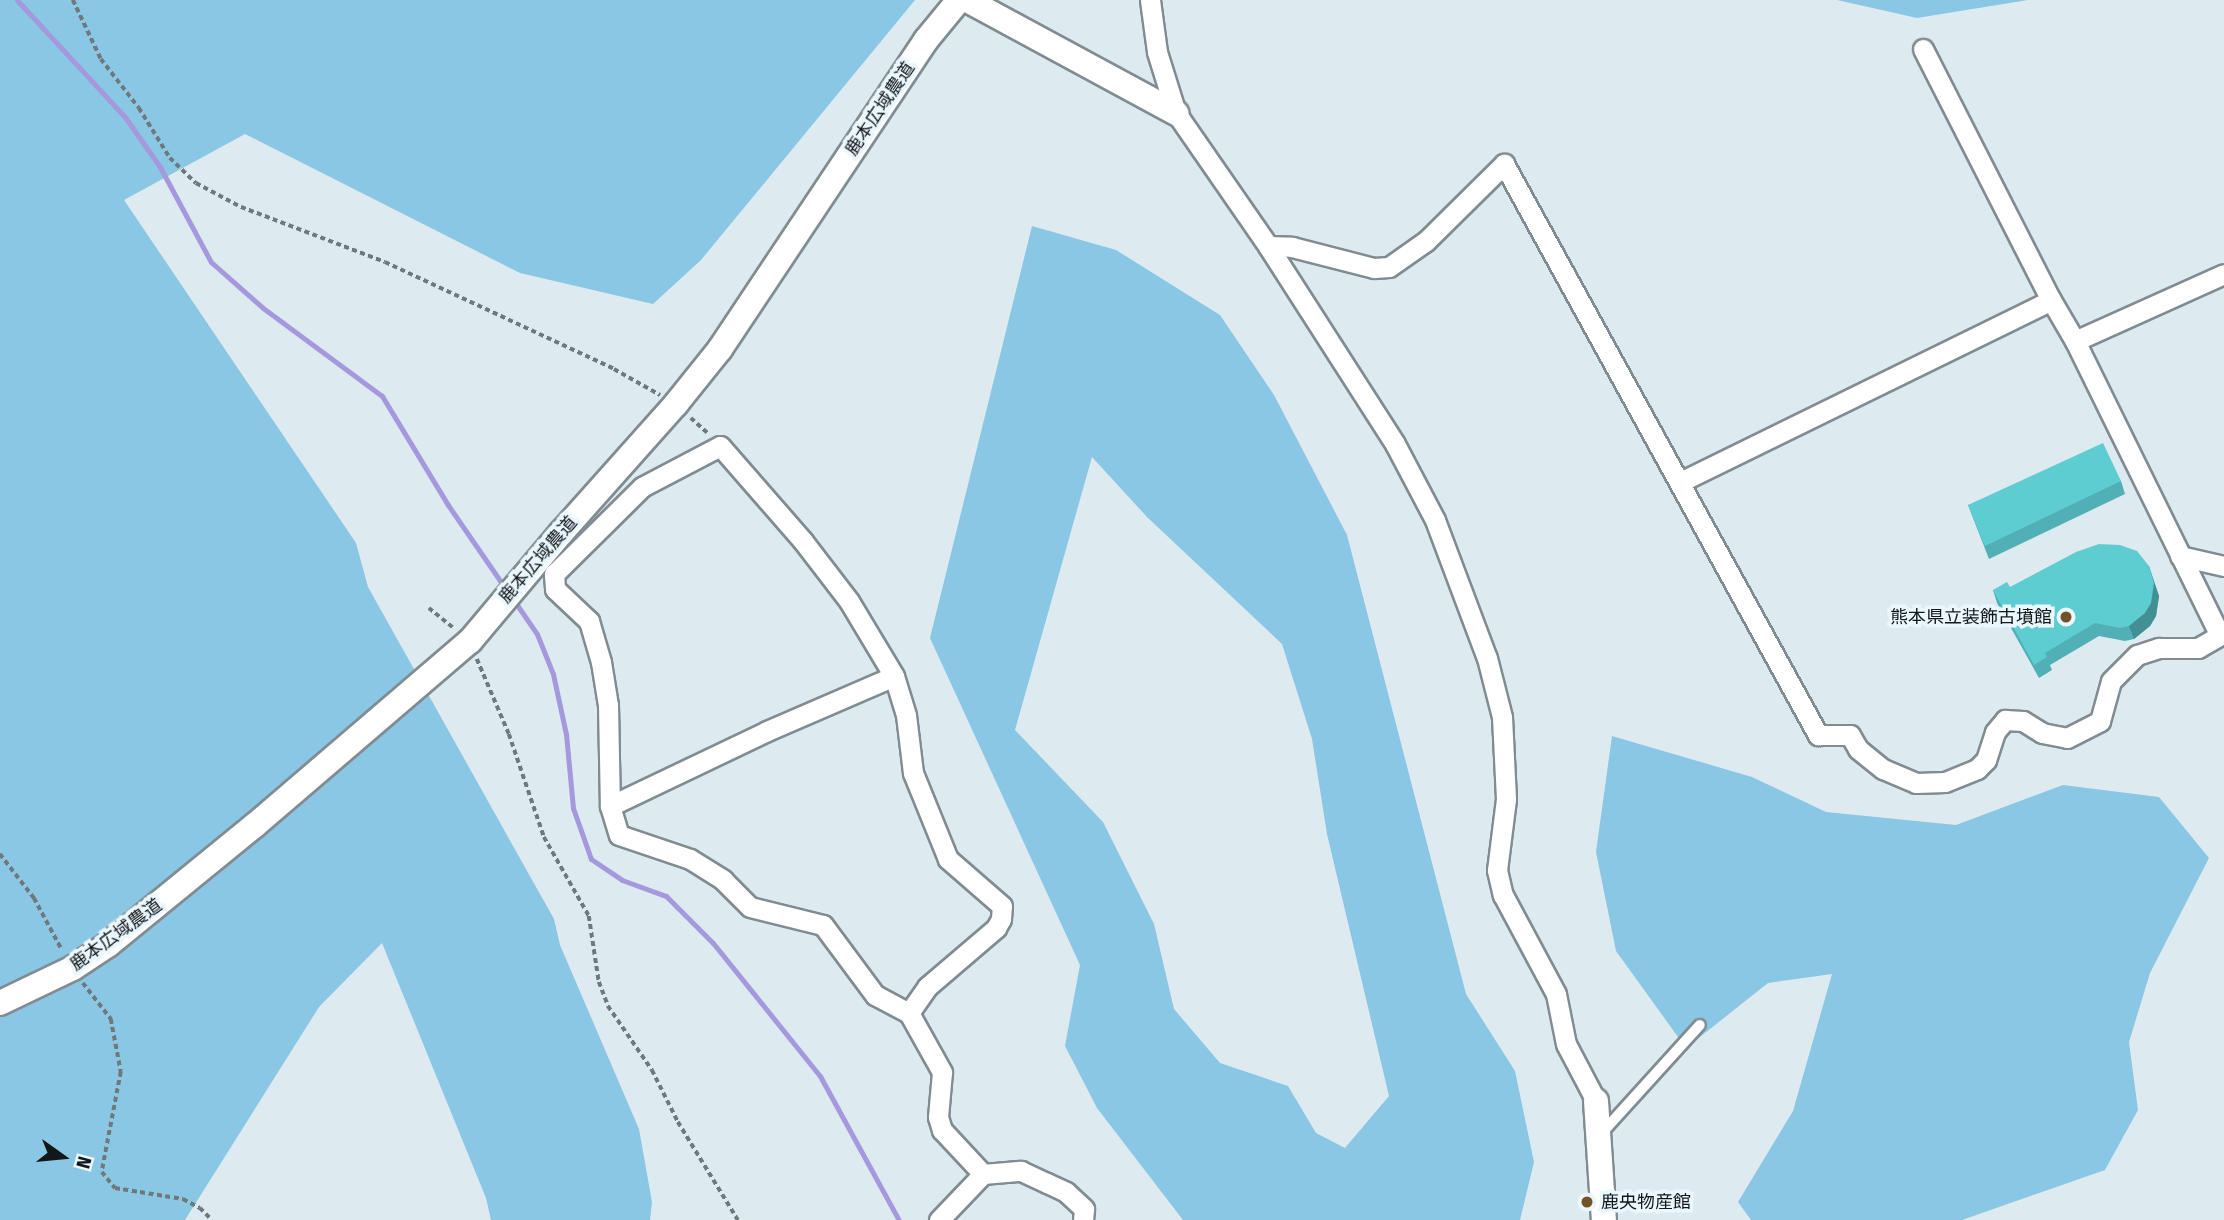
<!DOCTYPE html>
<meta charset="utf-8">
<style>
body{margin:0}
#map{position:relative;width:2224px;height:1220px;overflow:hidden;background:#ddeaf0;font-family:"Fira Sans Condensed","Noto Sans JP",sans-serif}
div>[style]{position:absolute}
.green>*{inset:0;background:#8ac7e4}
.stream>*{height:5px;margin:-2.5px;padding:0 2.5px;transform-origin:2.5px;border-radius:2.5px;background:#a598dd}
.path>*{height:3.5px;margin-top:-1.75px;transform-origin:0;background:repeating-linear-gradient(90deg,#6f787b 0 5px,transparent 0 8.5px)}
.roads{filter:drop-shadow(2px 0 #818c92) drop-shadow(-2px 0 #818c92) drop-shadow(0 2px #818c92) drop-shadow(0 -2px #818c92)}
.service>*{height:10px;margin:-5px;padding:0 5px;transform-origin:5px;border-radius:5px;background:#fff}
.minor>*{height:19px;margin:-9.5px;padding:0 9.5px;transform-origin:9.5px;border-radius:9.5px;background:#fff}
.tertiary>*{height:24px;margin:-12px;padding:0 12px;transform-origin:12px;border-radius:12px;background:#fff}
.wall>*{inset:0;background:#51b0b5}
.shaded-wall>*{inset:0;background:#429093}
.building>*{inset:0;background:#5ecdd2}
.dots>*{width:19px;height:19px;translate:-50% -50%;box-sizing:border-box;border:4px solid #ebf7fe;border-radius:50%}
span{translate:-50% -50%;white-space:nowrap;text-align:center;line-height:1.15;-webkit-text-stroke:7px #ebf7fe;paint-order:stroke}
.street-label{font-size:18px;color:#121719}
.poi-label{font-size:18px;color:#121719}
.right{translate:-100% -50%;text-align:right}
.left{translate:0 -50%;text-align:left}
.north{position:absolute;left:28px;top:1122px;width:70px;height:70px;-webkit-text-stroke:5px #ebf7fe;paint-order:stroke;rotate:105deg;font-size:19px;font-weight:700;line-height:28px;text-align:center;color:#121719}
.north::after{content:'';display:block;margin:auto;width:24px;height:32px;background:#121719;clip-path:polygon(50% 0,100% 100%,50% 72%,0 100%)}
</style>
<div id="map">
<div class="green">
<i style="clip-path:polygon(0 0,915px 0,701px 260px,653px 304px,520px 273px,245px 134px,124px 200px,356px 543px,368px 587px,554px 919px,560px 945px,639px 1129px,652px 1202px,650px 1220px,491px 1220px,486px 1198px,382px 943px,319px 1007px,185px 1220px,0 1220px)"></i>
<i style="clip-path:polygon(1837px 0,2028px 0,1917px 18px)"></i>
<i style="clip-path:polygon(evenodd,1032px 226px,1116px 250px,1220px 315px,1274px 395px,1347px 535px,1466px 994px,1515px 1071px,1534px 1162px,1520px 1220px,1183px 1220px,1097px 1108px,1065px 1046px,1080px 965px,930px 638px,1032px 226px,1092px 457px,1147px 517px,1282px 644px,1312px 739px,1327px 834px,1389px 1096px,1345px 1148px,1316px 1133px,1288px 1086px,1220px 1063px,1174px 1009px,1154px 924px,1103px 822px,1015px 730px,1092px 457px)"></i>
<i style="clip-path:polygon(1612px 736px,1752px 777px,1826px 812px,1956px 825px,2063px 785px,2159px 797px,2209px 858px,2150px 973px,2129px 1042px,2138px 1110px,2105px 1170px,1962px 1220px,1751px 1220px,1738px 1202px,1793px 1111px,1832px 974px,1768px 983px,1686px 1048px,1616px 951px,1596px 852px)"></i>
</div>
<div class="stream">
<i style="left:17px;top:0;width:159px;rotate:47.3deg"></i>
<i style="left:125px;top:117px;width:61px;rotate:55deg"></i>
<i style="left:160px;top:167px;width:108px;rotate:61.8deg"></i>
<i style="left:211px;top:262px;width:69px;rotate:41.5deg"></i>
<i style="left:263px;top:308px;width:148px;rotate:36.5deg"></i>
<i style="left:382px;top:396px;width:127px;rotate:58.8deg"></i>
<i style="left:448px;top:505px;width:101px;rotate:55.5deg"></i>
<i style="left:513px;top:599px;width:42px;rotate:55.6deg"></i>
<i style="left:537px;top:634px;width:43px;rotate:68.2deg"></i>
<i style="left:553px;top:674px;width:61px;rotate:77.8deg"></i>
<i style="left:566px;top:734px;width:74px;rotate:84.6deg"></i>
<i style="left:573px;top:808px;width:54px;rotate:70.6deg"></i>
<i style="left:591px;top:859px;width:37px;rotate:34deg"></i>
<i style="left:622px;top:880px;width:47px;rotate:20deg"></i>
<i style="left:666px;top:896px;width:66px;rotate:45deg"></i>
<i style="left:713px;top:943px;width:171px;rotate:51.2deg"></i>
<i style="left:820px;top:1076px;width:164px;rotate:61.3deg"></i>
</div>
<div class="path">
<i style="left:73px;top:0;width:65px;rotate:64.6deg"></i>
<i style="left:101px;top:59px;width:62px;rotate:52.2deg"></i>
<i style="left:139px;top:108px;width:59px;rotate:58.2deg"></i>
<i style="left:170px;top:158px;width:36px;rotate:44deg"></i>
<i style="left:196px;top:183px;width:51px;rotate:28.1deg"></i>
<i style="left:241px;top:207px;width:154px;rotate:20.9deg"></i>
<i style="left:385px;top:262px;width:253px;rotate:25deg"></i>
<i style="left:614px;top:369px;width:53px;rotate:29.5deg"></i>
<i style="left:691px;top:418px;width:24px;rotate:42deg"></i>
<i style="left:429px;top:608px;width:33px;rotate:39deg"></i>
<i style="left:477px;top:659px;width:82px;rotate:66.9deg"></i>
<i style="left:509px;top:734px;width:109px;rotate:71.2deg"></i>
<i style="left:544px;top:837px;width:91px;rotate:60.3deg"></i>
<i style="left:589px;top:916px;width:67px;rotate:81.4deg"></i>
<i style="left:599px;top:982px;width:26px;rotate:69deg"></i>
<i style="left:608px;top:1006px;width:78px;rotate:55.5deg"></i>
<i style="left:652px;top:1070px;width:58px;rotate:63.4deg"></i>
<i style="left:678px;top:1122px;width:115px;rotate:58.5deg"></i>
<i style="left:0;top:854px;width:56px;rotate:52.3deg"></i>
<i style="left:34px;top:898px;width:59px;rotate:61.7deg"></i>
<i style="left:83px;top:983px;width:46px;rotate:52.1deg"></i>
<i style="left:111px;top:1019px;width:54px;rotate:79.3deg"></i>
<i style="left:121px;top:1072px;width:102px;rotate:100.8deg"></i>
<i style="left:102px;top:1172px;width:21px;rotate:51deg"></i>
<i style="left:115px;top:1188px;width:69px;rotate:9.2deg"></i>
<i style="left:183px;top:1199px;width:19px;rotate:28deg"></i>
<i style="left:200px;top:1208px;width:17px;rotate:45deg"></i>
</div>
<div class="roads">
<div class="service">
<i style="left:1601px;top:1134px;width:147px;rotate:-47.8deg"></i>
</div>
<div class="minor">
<i style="left:1150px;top:0;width:52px;rotate:82.3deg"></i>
<i style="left:1157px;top:52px;width:64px;rotate:72.7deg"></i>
<i style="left:1176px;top:113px;width:162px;rotate:55.3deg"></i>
<i style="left:1268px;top:246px;width:235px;rotate:57.3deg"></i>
<i style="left:1395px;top:444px;width:86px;rotate:62.2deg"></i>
<i style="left:1435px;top:520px;width:147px;rotate:69.4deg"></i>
<i style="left:1487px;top:658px;width:61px;rotate:75.7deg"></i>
<i style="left:1502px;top:717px;width:82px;rotate:87.2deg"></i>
<i style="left:1506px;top:799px;width:72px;rotate:97.2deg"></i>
<i style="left:1497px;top:870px;width:26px;rotate:77deg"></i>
<i style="left:1503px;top:895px;width:112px;rotate:61.8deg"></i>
<i style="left:1556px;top:994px;width:51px;rotate:78.7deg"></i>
<i style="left:1566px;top:1044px;width:64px;rotate:62.2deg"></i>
<i style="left:1923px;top:49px;width:282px;rotate:63deg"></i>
<i style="left:2051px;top:300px;width:48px;rotate:59.7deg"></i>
<i style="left:2075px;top:341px;width:326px;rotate:63.8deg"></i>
<i style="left:1268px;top:246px;width:24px;rotate:2deg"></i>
<i style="left:1292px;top:247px;width:85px;rotate:14.4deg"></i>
<i style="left:1374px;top:268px;width:15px;rotate:-4deg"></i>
<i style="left:1389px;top:267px;width:45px;rotate:-35.1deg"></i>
<i style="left:1426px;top:241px;width:110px;rotate:-44.6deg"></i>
<i style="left:1504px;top:164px;width:652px;rotate:61.19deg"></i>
<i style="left:1818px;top:735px;width:32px"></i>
<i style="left:1850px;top:735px;width:16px;rotate:60deg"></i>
<i style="left:1858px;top:749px;width:32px;rotate:39deg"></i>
<i style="left:1883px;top:769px;width:36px;rotate:23deg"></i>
<i style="left:1916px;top:783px;width:29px;rotate:-2deg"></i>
<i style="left:1945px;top:782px;width:35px;rotate:-22deg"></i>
<i style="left:1977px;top:769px;width:13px;rotate:-45deg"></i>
<i style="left:1986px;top:760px;width:29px;rotate:-72deg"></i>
<i style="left:1995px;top:732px;width:16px;rotate:-50deg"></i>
<i style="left:2005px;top:720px;width:18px;rotate:3deg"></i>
<i style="left:2023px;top:721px;width:22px;rotate:32deg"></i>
<i style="left:2042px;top:733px;width:25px;rotate:11deg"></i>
<i style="left:2067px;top:738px;width:37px;rotate:-27deg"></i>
<i style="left:2100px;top:721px;width:41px;rotate:-74.6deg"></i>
<i style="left:2111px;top:681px;width:37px;rotate:-45deg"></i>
<i style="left:2137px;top:655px;width:23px;rotate:-18deg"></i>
<i style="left:2159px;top:648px;width:39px"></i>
<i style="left:2198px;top:648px;width:30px;rotate:-30deg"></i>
<i style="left:2075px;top:341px;width:163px;rotate:-24.2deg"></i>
<i style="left:1680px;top:482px;width:413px;rotate:-26.1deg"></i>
<i style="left:2180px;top:556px;width:45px;rotate:12.8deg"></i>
<i style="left:610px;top:806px;width:174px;rotate:-25.5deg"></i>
<i style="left:767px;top:731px;width:138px;rotate:-23.4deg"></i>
<i style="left:909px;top:1013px;width:32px;rotate:-55deg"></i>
<i style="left:927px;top:987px;width:91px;rotate:-40.5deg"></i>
<i style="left:996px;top:928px;width:10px;rotate:-61deg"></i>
<i style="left:1001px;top:919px;width:13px;rotate:-86deg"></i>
<i style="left:1002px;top:906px;width:72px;rotate:-139deg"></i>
<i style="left:948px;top:859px;width:93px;rotate:-112.1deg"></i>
<i style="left:913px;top:773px;width:58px;rotate:-96.9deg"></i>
<i style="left:906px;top:715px;width:41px;rotate:-107.1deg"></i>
<i style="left:894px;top:676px;width:87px;rotate:-121deg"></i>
<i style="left:849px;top:601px;width:76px;rotate:-127.5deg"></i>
<i style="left:803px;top:541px;width:126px;rotate:-131.1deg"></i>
<i style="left:720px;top:446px;width:88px;rotate:152.3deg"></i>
<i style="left:642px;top:487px;width:124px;rotate:135.3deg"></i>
<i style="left:554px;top:574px;width:15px;rotate:86deg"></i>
<i style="left:555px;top:589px;width:47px;rotate:43.3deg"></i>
<i style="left:589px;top:621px;width:43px;rotate:73.7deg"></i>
<i style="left:601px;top:662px;width:44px;rotate:80.8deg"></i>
<i style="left:608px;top:705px;width:101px;rotate:88.9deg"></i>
<i style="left:610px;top:806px;width:30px;rotate:73deg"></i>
<i style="left:619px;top:835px;width:75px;rotate:18.7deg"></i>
<i style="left:690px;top:859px;width:39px;rotate:32deg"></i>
<i style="left:723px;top:880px;width:38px;rotate:45deg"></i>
<i style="left:750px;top:907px;width:75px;rotate:13.9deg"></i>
<i style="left:823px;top:925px;width:87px;rotate:53.4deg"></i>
<i style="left:875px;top:995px;width:38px;rotate:28deg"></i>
<i style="left:909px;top:1013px;width:68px;rotate:60.8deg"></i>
<i style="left:942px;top:1072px;width:45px;rotate:95.1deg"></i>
<i style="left:938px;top:1117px;width:14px;rotate:73deg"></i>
<i style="left:942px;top:1130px;width:60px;rotate:47deg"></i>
<i style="left:983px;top:1174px;width:64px;rotate:133.7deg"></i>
<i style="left:983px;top:1174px;width:38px;rotate:-5deg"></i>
<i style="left:1021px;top:1171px;width:29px;rotate:25deg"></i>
<i style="left:1047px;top:1183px;width:21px;rotate:25deg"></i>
<i style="left:1066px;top:1192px;width:25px;rotate:43deg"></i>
<i style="left:1084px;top:1209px;width:11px;rotate:95deg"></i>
</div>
<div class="tertiary">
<i style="left:967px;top:0;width:238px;rotate:28.4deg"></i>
<i style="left:0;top:1003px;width:81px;rotate:-25.6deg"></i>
<i style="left:73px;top:968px;width:43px;rotate:-33.7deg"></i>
<i style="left:109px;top:944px;width:188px;rotate:-39.2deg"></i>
<i style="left:255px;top:825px;width:283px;rotate:-40.6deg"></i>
<i style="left:470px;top:641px;width:141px;rotate:-49.9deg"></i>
<i style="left:561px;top:533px;width:173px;rotate:-48.3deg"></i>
<i style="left:676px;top:404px;width:70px;rotate:-51.3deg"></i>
<i style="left:720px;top:349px;width:371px;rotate:-56.3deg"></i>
<i style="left:926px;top:40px;width:52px;rotate:-50.5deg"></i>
<i style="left:1596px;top:1101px;width:119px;rotate:86.2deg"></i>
</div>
</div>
<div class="wall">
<i style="clip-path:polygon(2121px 481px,2125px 494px,1989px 559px,1968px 505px)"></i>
<i style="clip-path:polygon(2153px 579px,2159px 596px,2156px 616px,2150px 626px,2134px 639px,2125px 641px,2099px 636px,2050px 665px,2052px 670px,2039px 678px,1997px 603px,1993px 590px,2010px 587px)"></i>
</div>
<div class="shaded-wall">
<i style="clip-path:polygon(2149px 566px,2159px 596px,2156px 616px,2150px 626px,2134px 639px,2129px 626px)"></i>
</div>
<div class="building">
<i style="clip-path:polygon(2103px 443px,2121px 481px,1985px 546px,1968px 505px)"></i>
<i style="clip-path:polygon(2099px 544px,2120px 545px,2137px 551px,2149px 566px,2154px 583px,2151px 603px,2145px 613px,2129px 626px,2120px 628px,2095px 623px,2045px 653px,2047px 657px,2034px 665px,1993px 590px,2007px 582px,2010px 587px,2076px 552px)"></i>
</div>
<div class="dots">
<i style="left:2066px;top:617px;background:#715327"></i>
<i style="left:1587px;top:1202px;background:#715327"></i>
</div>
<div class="street-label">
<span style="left:880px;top:109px;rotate:-56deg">鹿本広域農道</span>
<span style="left:538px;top:560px;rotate:-49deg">鹿本広域農道</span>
<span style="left:116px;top:935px;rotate:-36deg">鹿本広域農道</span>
</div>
<div class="poi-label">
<span class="right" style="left:2052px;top:617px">熊本県立装飾古墳館</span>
<span class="left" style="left:1601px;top:1202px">鹿央物産館</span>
</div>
<div class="north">N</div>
</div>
